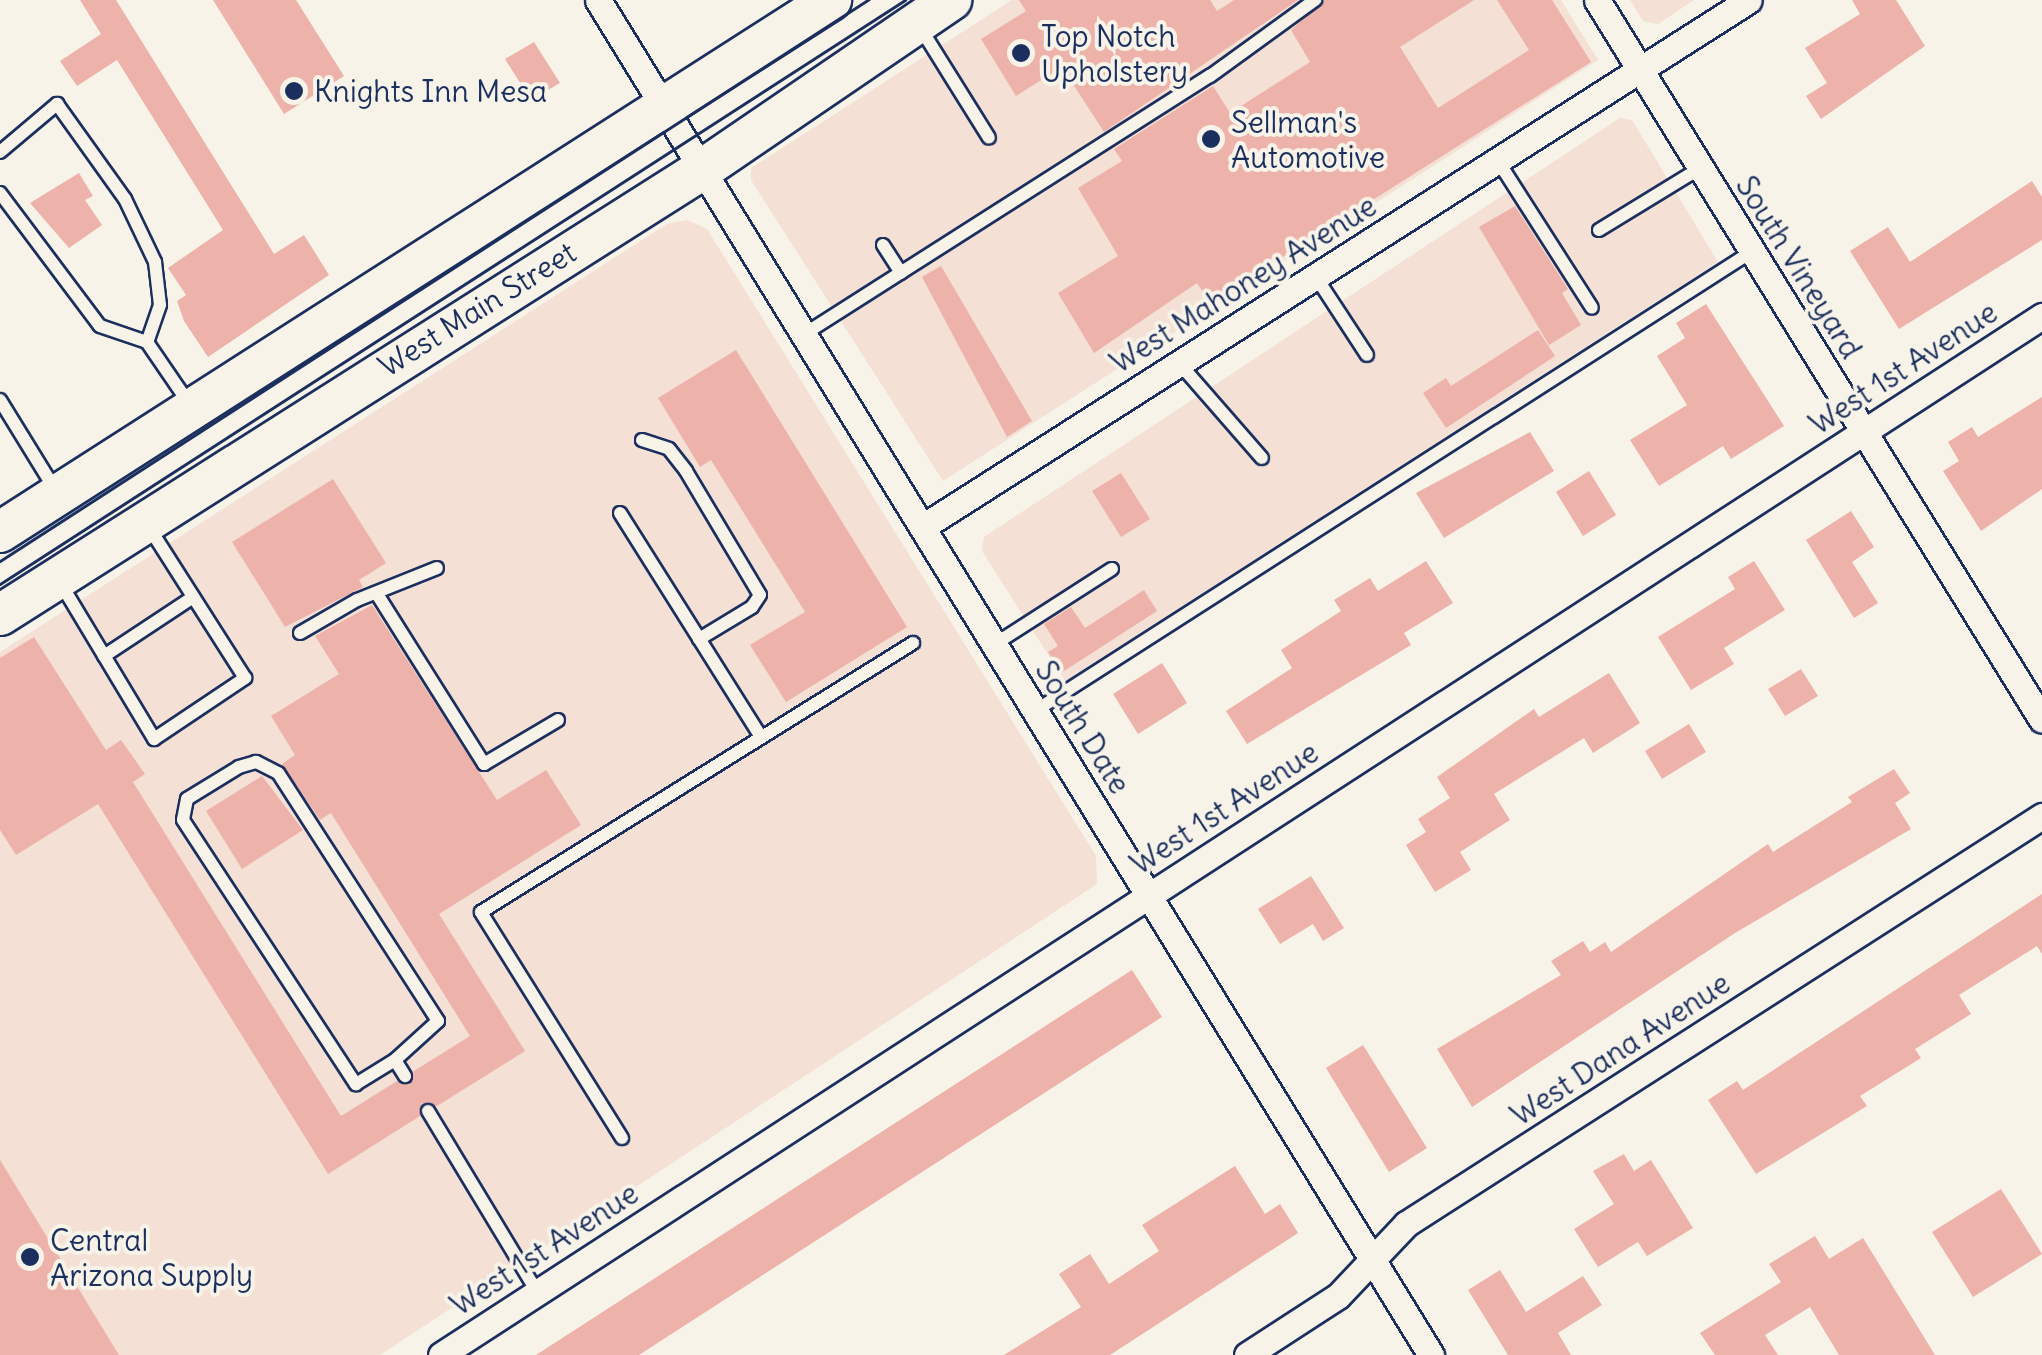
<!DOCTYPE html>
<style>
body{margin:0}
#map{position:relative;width:2042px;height:1355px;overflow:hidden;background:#f7f3e8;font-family:Delius,sans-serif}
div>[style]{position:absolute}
.built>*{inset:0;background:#f4e0d5}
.building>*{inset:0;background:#edb2aa}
.roads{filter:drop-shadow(2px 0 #1b2f5e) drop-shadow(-2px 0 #1b2f5e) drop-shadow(0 2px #1b2f5e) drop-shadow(0 -2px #1b2f5e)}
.lane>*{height:12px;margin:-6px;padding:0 6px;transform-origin:6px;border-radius:6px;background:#f7f3e8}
.street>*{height:25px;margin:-12.5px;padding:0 12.5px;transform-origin:12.5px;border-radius:12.5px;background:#f7f3e8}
.primary>*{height:40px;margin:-20px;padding:0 20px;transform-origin:20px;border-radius:20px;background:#f7f3e8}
.tram>*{height:2.5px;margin:-1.25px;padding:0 1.25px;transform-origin:1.25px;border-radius:1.25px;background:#1b2f5e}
.dots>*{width:28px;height:28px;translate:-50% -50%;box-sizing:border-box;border:5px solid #f7f3e8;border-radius:50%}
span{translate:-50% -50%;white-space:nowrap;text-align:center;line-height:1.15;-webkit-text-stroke:8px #f7f3e8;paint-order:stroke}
.poi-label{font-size:30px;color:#1b2f5e}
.left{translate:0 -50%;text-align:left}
.street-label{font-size:30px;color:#1b2f5e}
</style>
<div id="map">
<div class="built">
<i style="clip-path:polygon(1012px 0,1561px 0,1598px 60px,943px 481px,751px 180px,751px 168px)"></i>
<i style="clip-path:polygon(1630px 0,1694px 0,1658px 24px,1643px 21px)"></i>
<i style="clip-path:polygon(1620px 118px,1632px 120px,1718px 262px,1065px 681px,982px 551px,984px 537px)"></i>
<i style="clip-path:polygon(687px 220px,707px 229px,1096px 856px,1097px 884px,380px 1355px,0 1355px,0 652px,667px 224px)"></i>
</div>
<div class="building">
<i style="clip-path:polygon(80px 0,116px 0,274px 254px,304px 235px,329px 275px,208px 357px,184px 321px,177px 301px,186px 295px,168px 268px,223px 230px,117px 60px,77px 86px,60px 61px,101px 34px)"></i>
<i style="clip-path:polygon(213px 0,296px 0,344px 76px,284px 114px)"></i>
<i style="clip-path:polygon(1019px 0,1210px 0,1217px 11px,1234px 0,1298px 0,1104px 132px,1062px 67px,1016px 96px,981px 39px,1026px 11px)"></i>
<i style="clip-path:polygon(1325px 0,1474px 0,1400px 47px,1438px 108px,1529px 50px,1497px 0,1552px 0,1591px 62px,1210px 303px,1197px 283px,1094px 353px,1058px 293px,1118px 256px,1078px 188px,1122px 161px,1114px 149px,1213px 86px,1230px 113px,1310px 62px,1291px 30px)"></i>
<i style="clip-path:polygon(1852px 0,1896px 0,1925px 46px,1821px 119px,1806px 96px,1827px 83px,1805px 48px,1860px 14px)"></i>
<i style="clip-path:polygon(534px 42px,560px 83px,531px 100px,505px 59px)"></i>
<i style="clip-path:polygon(79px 173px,93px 196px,85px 200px,102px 225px,69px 248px,30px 203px)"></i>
<i style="clip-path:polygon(2032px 181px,2042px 197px,2042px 240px,1899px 329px,1850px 251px,1888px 227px,1910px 262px)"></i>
<i style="clip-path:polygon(1515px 206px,1568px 289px,1562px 293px,1581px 325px,1549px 345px,1479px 227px)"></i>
<i style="clip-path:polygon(941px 266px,1032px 421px,1007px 437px,922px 277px)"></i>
<i style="clip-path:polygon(1706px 304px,1784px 426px,1731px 459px,1723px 446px,1659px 486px,1630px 440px,1687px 405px,1657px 356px,1685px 338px,1676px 323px)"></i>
<i style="clip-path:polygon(1538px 330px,1555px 356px,1446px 428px,1423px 393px,1446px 378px,1451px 386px)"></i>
<i style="clip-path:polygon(736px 350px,907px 627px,786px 702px,750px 645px,805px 612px,711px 460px,700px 467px,658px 398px)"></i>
<i style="clip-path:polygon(2042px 397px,2042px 489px,1981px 531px,1943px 471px,1959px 461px,1948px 442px,1972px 427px,1978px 437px)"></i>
<i style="clip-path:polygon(1530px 432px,1554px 471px,1444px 538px,1416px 493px)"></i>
<i style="clip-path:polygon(1589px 471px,1616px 515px,1583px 536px,1556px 492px)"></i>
<i style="clip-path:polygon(1121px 473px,1150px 519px,1121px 537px,1092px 491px)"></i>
<i style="clip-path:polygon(333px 479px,386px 563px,359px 580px,363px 587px,285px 627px,232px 542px)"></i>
<i style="clip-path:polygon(1851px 511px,1874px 547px,1852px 562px,1878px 603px,1854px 618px,1806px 540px)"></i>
<i style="clip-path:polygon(1426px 561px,1453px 603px,1404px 633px,1411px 645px,1247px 744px,1226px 711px,1292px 668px,1281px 650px,1341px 611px,1334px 600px,1370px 578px,1378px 591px)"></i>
<i style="clip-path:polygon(1754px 561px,1785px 610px,1724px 648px,1734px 664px,1691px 690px,1658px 637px,1735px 589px,1728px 577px)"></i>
<i style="clip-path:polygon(1144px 590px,1157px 611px,1061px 673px,1048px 652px,1058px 646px,1044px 624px,1071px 607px,1085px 628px)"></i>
<i style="clip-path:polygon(372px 605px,497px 800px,546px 770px,581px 825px,439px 914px,525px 1051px,437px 1106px,422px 1103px,420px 1116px,328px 1174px,98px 804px,16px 855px,0 830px,0 658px,34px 637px,106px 750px,121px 740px,145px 774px,133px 782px,341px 1116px,397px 1081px,409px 1085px,414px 1071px,470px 1036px,331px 813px,320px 820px,282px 764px,295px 755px,271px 716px,339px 674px,315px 636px)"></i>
<i style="clip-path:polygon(1162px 663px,1187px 703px,1138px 734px,1113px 694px)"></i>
<i style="clip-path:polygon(1801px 669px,1818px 696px,1785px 716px,1768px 689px)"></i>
<i style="clip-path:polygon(1609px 673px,1640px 723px,1593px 753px,1584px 738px,1494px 794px,1510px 820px,1460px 852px,1471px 870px,1435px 892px,1406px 845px,1426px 832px,1418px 819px,1450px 798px,1437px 777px,1534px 709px,1539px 717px)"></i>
<i style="clip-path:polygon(1689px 724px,1706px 752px,1662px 779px,1645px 751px)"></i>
<i style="clip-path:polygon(1894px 769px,1910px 793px,1895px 803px,1911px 829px,1735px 933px,1472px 1107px,1437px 1049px,1561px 975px,1551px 961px,1583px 941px,1590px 952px,1605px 942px,1611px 952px,1768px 844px,1773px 852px,1852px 802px,1848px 797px)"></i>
<i style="clip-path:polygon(262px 776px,303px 830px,242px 869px,206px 811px)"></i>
<i style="clip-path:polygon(1311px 876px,1344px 928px,1323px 941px,1313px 924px,1280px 944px,1258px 909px)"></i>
<i style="clip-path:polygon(2042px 894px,2042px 954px,2037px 946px,1959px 995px,1971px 1014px,1915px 1049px,1921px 1058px,1860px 1096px,1867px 1106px,1756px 1174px,1708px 1100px,1737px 1081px,1743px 1090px)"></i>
<i style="clip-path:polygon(1132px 970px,1162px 1017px,639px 1355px,536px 1355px)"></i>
<i style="clip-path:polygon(1363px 1045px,1427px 1148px,1389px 1172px,1326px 1068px)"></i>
<i style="clip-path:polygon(1624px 1154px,1634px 1171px,1651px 1160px,1693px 1228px,1647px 1256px,1638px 1242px,1598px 1267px,1574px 1229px,1614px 1204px,1593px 1171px)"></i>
<i style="clip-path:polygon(0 1160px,119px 1355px,0 1355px)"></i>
<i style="clip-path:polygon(1235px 1166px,1265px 1214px,1280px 1204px,1298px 1233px,1110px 1355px,1004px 1355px,1081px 1307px,1059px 1274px,1090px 1254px,1109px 1284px,1159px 1251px,1142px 1225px)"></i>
<i style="clip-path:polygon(2001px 1189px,2042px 1254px,1973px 1297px,1932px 1232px)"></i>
<i style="clip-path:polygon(1815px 1236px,1829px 1259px,1863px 1238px,1935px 1355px,1839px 1355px,1810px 1307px,1765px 1335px,1778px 1355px,1715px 1355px,1700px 1333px,1781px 1282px,1769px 1264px)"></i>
<i style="clip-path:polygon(1500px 1270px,1526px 1312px,1583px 1276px,1602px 1305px,1558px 1333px,1571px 1355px,1508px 1355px,1468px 1290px)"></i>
</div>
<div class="roads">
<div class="lane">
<i style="left:921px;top:29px;width:128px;rotate:58deg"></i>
<i style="left:0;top:152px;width:75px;rotate:-40.1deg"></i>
<i style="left:57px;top:104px;width:117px;rotate:54.4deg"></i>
<i style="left:125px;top:199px;width:70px;rotate:64.5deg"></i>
<i style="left:155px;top:262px;width:43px;rotate:83.4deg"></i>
<i style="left:160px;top:305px;width:39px;rotate:109deg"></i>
<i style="left:1498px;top:161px;width:174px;rotate:57.4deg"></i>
<i style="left:0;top:193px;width:166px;rotate:53.1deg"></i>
<i style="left:100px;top:326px;width:50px;rotate:18.8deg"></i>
<i style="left:147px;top:342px;width:76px;rotate:55.7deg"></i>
<i style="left:1599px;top:230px;width:119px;rotate:-31.5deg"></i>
<i style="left:883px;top:245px;width:33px;rotate:57deg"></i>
<i style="left:1316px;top:277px;width:93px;rotate:56.8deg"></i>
<i style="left:806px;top:333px;width:479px;rotate:-32.5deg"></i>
<i style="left:1210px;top:76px;width:130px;rotate:-35.9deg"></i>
<i style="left:1179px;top:363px;width:126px;rotate:48.9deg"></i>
<i style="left:0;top:400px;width:107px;rotate:58.4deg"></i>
<i style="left:642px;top:440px;width:28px;rotate:18deg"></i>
<i style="left:669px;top:449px;width:28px;rotate:52deg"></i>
<i style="left:686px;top:471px;width:144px;rotate:59.2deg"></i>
<i style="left:760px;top:595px;width:14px;rotate:124deg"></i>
<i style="left:752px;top:607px;width:62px;rotate:148.9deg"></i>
<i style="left:620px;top:513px;width:265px;rotate:57.8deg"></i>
<i style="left:61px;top:584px;width:181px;rotate:59deg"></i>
<i style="left:154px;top:739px;width:110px;rotate:-33.8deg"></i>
<i style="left:245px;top:678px;width:180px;rotate:-122.5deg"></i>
<i style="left:377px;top:594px;width:201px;rotate:57.8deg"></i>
<i style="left:484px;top:764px;width:86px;rotate:-30.7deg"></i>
<i style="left:300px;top:633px;width:66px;rotate:-30.1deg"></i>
<i style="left:357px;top:600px;width:86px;rotate:-21.8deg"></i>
<i style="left:995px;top:644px;width:139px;rotate:-32.7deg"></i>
<i style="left:104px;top:656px;width:107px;rotate:-33.5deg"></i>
<i style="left:1035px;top:711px;width:850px;rotate:-32.66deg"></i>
<i style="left:395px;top:1060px;width:58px;rotate:-42.2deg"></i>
<i style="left:438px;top:1021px;width:295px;rotate:-122.8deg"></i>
<i style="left:278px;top:773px;width:25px;rotate:-153deg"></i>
<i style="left:256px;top:762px;width:18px;rotate:164deg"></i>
<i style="left:239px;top:767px;width:61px;rotate:148.4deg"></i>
<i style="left:187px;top:799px;width:21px;rotate:101deg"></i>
<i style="left:183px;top:820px;width:316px;rotate:56.8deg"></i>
<i style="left:356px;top:1084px;width:46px;rotate:-31.6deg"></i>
<i style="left:395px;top:1060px;width:19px;rotate:58deg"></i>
<i style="left:428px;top:1111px;width:211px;rotate:58.9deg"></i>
<i style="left:622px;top:1138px;width:266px;rotate:-122deg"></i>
<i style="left:481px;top:912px;width:509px;rotate:-31.91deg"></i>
</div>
<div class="street">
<i style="left:598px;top:0;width:1591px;rotate:58.42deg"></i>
<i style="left:1597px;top:0;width:846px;rotate:58.28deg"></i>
<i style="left:924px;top:526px;width:978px;rotate:-32.52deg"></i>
<i style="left:441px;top:1355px;width:1909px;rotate:-32.98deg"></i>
<i style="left:1247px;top:1355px;width:108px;rotate:-33deg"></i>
<i style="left:1338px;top:1296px;width:99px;rotate:-46.6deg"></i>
<i style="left:1406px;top:1224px;width:756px;rotate:-32.68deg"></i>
</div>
<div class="primary">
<i style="left:0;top:532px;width:987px;rotate:-32.63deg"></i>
<i style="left:0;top:615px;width:836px;rotate:-32.4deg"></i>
<i style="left:706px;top:167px;width:297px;rotate:-34.3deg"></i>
</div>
</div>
<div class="tram">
<i style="left:0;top:561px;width:1034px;rotate:-32.88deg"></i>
<i style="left:0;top:584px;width:1077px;rotate:-32.83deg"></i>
</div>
<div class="dots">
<i style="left:1021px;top:53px;background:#1b2f5e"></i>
<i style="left:294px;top:91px;background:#1b2f5e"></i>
<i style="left:1211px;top:139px;background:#1b2f5e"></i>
<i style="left:30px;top:1257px;background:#1b2f5e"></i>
</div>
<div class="poi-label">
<span class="left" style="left:1041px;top:53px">Top Notch<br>Upholstery</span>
<span class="left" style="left:314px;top:91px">Knights Inn Mesa</span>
<span class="left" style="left:1231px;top:139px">Sellman's<br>Automotive</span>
<span class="left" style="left:50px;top:1257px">Central<br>Arizona Supply</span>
</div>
<div class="street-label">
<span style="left:1799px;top:267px;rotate:58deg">South Vineyard</span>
<span style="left:1243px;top:284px;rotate:-32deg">West Mahoney Avenue</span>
<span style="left:477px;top:309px;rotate:-32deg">West Main Street</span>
<span style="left:1903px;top:368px;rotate:-33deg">West 1st Avenue</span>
<span style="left:1083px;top:727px;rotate:58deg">South Date</span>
<span style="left:1224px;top:808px;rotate:-33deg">West 1st Avenue</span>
<span style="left:1620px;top:1049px;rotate:-33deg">West Dana Avenue</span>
<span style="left:544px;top:1249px;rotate:-33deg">West 1st Avenue</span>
</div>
</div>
